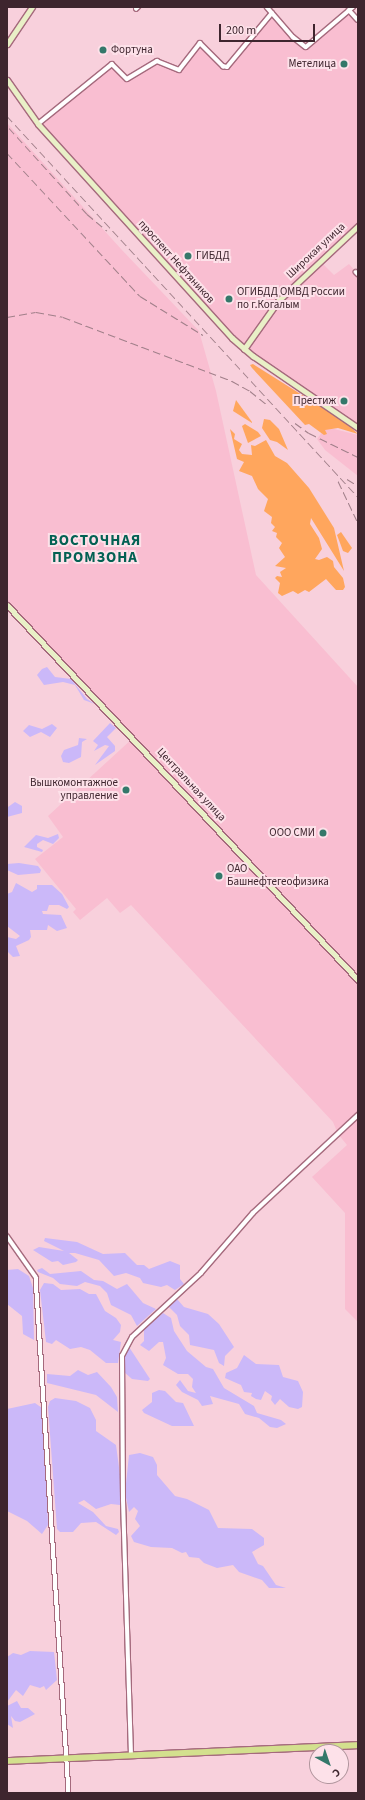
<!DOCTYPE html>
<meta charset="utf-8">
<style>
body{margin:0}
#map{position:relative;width:365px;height:1800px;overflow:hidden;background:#f8d0dc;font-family:"Source Sans 3",sans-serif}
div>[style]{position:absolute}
.built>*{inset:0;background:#f9bed1}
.green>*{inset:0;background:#ffa65d}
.water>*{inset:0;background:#cbb8f9}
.roads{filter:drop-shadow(1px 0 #a56a7d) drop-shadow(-1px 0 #a56a7d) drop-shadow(0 1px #a56a7d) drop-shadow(0 -1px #a56a7d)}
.street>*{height:3.5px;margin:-1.75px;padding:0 1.75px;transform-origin:1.75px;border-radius:1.75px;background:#fff}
.secondary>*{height:5px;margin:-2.5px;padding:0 2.5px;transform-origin:2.5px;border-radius:2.5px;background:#e9f0c7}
.primary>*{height:5.5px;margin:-2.75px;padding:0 2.75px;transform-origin:2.75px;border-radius:2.75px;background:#d3e08e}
.rail>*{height:1px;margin-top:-0.5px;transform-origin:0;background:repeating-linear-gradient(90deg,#a07f89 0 8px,transparent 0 12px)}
.dots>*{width:11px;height:11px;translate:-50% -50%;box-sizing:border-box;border:2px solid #fde1e9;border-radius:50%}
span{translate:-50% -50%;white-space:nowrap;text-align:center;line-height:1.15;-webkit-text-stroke:4px #fde1e9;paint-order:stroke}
.poi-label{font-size:11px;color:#3e252e}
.left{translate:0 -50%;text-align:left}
.right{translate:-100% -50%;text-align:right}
.street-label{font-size:11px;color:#3e252e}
.district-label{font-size:15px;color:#036153;font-weight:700;letter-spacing:1px}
.frame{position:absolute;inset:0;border:8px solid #3e252e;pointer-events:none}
.north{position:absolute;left:309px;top:1744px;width:40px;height:40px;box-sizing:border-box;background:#fde1e9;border:1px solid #b1969e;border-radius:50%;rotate:140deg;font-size:11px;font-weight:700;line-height:16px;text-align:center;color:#3e252e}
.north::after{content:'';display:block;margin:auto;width:14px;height:18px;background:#34786a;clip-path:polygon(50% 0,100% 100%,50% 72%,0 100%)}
.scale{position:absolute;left:219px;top:24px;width:96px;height:18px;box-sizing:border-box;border:2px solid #3e252e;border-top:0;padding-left:5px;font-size:12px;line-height:14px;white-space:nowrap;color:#3e252e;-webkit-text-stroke:3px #fde1e9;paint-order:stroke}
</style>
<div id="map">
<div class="built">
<i style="clip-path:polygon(349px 10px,358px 20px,358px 226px,320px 261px,334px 275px,349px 264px,358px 274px,358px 428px,244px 349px,38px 124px,112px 64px,127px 78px,154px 62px,179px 70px,200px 43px,225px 67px,272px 13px,306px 47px)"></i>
<i style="clip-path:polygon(7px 123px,121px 249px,199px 331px,216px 391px,256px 575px,358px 687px,358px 1322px,345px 1309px,345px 1213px,312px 1177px,347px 1145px,338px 1134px,333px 1122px,131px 905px,120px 913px,107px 898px,80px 920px,73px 912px,76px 909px,35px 859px,63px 837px,48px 816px,133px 738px,7px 605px)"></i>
<i style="clip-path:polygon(326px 427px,358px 435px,358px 476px,325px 450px,317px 439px)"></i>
</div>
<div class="green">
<i style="clip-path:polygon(253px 364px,345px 422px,358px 434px,338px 428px,325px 430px,327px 434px,324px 435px,309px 424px,305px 425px,252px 368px,250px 365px)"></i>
<i style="clip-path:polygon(236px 400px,252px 422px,252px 423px,233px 411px)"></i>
<i style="clip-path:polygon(264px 419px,270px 420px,279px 429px,288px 450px,277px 442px,270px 440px,262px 428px)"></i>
<i style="clip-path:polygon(245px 424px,258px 432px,261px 436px,248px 443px,243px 429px,242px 426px)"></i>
<i style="clip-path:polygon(230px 429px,235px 434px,234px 439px,242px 444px,239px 450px,242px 454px,252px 455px,251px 445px,255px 446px,266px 440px,275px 456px,287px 463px,309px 488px,334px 528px,344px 571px,311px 518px,310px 524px,319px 538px,322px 549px,315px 559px,319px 560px,327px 557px,333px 561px,334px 567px,343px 578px,345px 587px,343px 590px,336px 590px,326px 579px,309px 592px,305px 590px,298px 594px,293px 591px,282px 596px,278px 593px,280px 583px,275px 578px,277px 576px,282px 577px,280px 572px,286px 568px,275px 566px,285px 557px,279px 548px,282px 543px,276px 537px,277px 533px,272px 531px,275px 527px,271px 523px,272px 517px,264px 511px,268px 499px,258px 489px,252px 476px,239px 471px,244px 462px,237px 459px)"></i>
<i style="clip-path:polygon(341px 532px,352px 548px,348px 553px,343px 551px,337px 535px)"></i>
</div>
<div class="water">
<i style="clip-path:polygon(47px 667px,55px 677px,71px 679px,87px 699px,95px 704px,84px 700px,75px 685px,63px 682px,44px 685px,37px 675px,42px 669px)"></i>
<i style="clip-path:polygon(110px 723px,116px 728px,107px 737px,115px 746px,115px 751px,95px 765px,109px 746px,105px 745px,94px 751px,98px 745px,93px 741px)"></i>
<i style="clip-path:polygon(52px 724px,57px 728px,50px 737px,41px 732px,30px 737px,23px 731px,29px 725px,42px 729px)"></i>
<i style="clip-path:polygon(79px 738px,87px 739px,82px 742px,81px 757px,69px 763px,63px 762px,61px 756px,64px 750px,78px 745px)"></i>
<i style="clip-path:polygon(15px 802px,22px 806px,22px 813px,7px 817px,8px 807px)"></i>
<i style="clip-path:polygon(58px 834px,59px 838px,53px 844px,43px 840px,37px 844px,37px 847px,43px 850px,42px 852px,24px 847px,36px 835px,48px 838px)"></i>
<i style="clip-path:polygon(19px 863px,38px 866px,41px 870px,40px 873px,18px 875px,7px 870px,7px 864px)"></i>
<i style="clip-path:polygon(16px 883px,32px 892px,37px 889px,37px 885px,52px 885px,62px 894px,69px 907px,67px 909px,59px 905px,49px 905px,47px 911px,42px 911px,43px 914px,61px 915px,67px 928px,57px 931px,48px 925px,47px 930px,30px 930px,31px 937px,29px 940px,16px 946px,20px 956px,13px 957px,7px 951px,7px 937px,16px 939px,20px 936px,7px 926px,7px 894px,12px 892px)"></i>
<i style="clip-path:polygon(45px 1238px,77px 1242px,103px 1254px,125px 1253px,137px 1265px,144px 1265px,149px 1269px,170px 1261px,180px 1265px,180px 1279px,184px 1284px,175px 1290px,167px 1285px,161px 1287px,143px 1283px,140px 1278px,126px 1273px,114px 1276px,99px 1260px,75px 1253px,69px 1253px,78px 1260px,76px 1262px,63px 1265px,58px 1261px,52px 1262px,33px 1250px,39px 1247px,64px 1251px,44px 1241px)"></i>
<i style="clip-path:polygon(42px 1268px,50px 1274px,81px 1271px,94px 1280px,103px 1281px,117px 1289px,127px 1284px,143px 1303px,156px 1309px,137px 1326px,131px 1315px,111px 1305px,107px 1293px,100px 1286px,85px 1282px,77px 1286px,60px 1284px,53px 1278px,38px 1272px,37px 1270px)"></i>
<i style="clip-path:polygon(18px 1269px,29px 1276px,33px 1288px,34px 1340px,23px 1334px,22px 1316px,7px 1304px,7px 1270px)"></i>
<i style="clip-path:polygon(44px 1283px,53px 1284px,61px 1290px,80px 1289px,89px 1294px,96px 1294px,105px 1311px,116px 1318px,121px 1325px,120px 1332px,113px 1340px,121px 1342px,118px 1363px,106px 1363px,90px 1350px,81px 1347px,70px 1349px,56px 1340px,52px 1344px,46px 1342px,40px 1290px)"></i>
<i style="clip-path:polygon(177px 1299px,184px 1307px,208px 1314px,219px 1324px,234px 1347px,225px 1356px,224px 1366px,219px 1363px,214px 1350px,190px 1345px,189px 1335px,180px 1326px,177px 1315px,168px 1306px)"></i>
<i style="clip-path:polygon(163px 1313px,171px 1318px,174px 1331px,187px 1351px,206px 1367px,213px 1369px,224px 1388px,254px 1406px,257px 1413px,281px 1420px,286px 1424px,277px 1428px,270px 1427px,259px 1418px,245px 1414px,239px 1404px,210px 1396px,213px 1404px,202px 1406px,198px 1400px,182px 1392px,176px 1385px,180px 1380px,188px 1391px,196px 1393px,192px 1387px,193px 1379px,188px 1374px,178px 1374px,163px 1365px,166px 1358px,163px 1342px,159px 1342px,149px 1351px,140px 1345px,144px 1341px,144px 1329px)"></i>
<i style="clip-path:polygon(129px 1347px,150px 1379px,148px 1381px,132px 1379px,124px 1372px,125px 1356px)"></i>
<i style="clip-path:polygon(244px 1355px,256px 1364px,279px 1365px,283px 1377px,298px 1381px,303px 1392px,302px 1407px,298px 1409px,289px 1407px,280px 1399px,275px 1405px,271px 1400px,272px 1396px,265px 1391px,261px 1400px,256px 1399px,251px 1396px,252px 1393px,244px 1392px,241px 1385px,225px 1378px,226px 1373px,237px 1368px)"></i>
<i style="clip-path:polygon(78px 1370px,88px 1375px,97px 1372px,111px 1387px,117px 1397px,118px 1412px,96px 1395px,47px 1383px,47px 1374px,70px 1376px)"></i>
<i style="clip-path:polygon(159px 1390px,165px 1391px,176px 1402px,183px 1403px,194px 1426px,172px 1426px,144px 1413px,142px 1410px,152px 1402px,152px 1393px)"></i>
<i style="clip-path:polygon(55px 1398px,76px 1401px,90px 1408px,96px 1420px,96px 1431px,116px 1445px,121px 1482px,120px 1505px,111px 1504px,96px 1509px,84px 1500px,78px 1503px,93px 1512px,106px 1526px,118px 1529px,119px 1532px,116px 1535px,96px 1522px,81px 1523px,73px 1532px,60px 1532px,57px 1529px,48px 1407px,50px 1401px)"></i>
<i style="clip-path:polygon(35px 1403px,42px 1408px,46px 1463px,48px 1525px,42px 1534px,27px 1521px,7px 1511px,7px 1409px)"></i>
<i style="clip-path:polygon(140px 1453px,153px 1457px,157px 1465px,157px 1475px,175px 1496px,187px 1499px,209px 1510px,218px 1528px,252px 1529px,264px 1538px,264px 1545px,252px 1552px,258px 1564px,263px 1566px,276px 1585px,286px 1588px,269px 1588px,262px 1580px,239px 1572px,233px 1565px,217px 1568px,204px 1563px,199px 1558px,189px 1557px,186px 1552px,182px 1553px,172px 1548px,151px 1547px,134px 1542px,131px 1536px,140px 1526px,135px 1519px,138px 1511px,134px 1507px,129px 1512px,125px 1493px,129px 1455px)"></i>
<i style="clip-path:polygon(30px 1651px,54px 1652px,57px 1680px,46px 1690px,44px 1686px,40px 1688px,30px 1685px,23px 1696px,16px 1690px,7px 1702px,7px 1657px,13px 1653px,21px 1655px)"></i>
<i style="clip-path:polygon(17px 1701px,21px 1708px,28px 1708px,35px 1714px,20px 1722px,15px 1721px,11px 1716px,13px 1728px,7px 1724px,7px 1706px)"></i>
</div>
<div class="roads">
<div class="street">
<i style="left:267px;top:7px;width:40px;rotate:49deg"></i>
<i style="left:293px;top:37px;width:16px;rotate:38deg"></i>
<i style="left:306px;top:47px;width:62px;rotate:-40.4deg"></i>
<i style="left:136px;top:9px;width:3px;rotate:-45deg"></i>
<i style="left:349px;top:10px;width:13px;rotate:48deg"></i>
<i style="left:38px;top:124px;width:95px;rotate:-39deg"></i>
<i style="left:112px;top:64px;width:21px;rotate:45deg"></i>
<i style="left:127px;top:79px;width:35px;rotate:-31deg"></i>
<i style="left:157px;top:61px;width:24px;rotate:22deg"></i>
<i style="left:179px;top:70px;width:34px;rotate:-52deg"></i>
<i style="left:200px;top:43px;width:33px;rotate:45deg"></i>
<i style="left:223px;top:66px;width:4px;rotate:14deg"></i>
<i style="left:227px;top:67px;width:70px;rotate:-50.2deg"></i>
<i style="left:356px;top:272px;width:3px;rotate:45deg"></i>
<i style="left:7px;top:1236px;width:50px;rotate:54.7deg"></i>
<i style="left:36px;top:1277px;width:517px;rotate:86.34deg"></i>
<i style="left:131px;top:1755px;width:256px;rotate:-91.8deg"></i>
<i style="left:123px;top:1499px;width:143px;rotate:-90.4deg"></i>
<i style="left:122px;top:1356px;width:21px;rotate:-62deg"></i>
<i style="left:132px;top:1337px;width:94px;rotate:-42.8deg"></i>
<i style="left:201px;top:1273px;width:79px;rotate:-49.1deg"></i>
<i style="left:253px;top:1213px;width:144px;rotate:-43deg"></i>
</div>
<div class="secondary">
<i style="left:7px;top:44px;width:45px;rotate:-56deg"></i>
<i style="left:7px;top:80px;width:54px;rotate:54.8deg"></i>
<i style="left:38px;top:124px;width:289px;rotate:47.8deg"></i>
<i style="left:232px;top:338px;width:28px;rotate:41deg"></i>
<i style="left:253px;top:356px;width:127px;rotate:34.4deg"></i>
<i style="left:244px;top:349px;width:59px;rotate:-54.7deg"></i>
<i style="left:278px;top:301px;width:110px;rotate:-43.2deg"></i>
<i style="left:7px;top:605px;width:514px;rotate:46.89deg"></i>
</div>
<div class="primary">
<i style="left:7px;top:1761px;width:351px;rotate:-2.6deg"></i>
</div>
</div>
<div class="rail">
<i style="left:7px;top:116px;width:518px;rotate:47.35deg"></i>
<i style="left:9px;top:128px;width:116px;rotate:47.8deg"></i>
<i style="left:87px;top:214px;width:26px;rotate:40deg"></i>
<i style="left:7px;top:153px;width:195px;rotate:47.1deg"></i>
<i style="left:140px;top:296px;width:74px;rotate:31.8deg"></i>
<i style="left:7px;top:317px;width:29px;rotate:-10deg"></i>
<i style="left:36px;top:312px;width:27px;rotate:10deg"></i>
<i style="left:63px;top:317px;width:181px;rotate:20.7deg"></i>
<i style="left:232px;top:381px;width:21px;rotate:29deg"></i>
<i style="left:250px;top:391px;width:21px;rotate:39deg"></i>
<i style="left:295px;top:423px;width:17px;rotate:36deg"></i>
<i style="left:309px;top:433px;width:55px;rotate:26.1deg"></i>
<i style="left:347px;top:479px;width:13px;rotate:32deg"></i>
<i style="left:338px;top:481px;width:47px;rotate:64.5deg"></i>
</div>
<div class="dots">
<i style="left:103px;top:50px;background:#34786a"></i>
<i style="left:344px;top:64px;background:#34786a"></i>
<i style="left:188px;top:256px;background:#34786a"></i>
<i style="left:229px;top:299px;background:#34786a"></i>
<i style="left:344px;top:401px;background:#34786a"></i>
<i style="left:126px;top:790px;background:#34786a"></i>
<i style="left:323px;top:833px;background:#34786a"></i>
<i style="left:219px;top:876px;background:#34786a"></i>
</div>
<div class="poi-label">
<span class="left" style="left:111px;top:50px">Фортуна</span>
<span class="right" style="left:336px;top:64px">Метелица</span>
<span class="left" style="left:196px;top:256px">ГИБДД</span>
<span class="left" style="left:237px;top:299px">ОГИБДД ОМВД России<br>по г.Когалым</span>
<span class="right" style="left:336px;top:401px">Престиж</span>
<span class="right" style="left:118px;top:790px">Вышкомонтажное<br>управление</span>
<span class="right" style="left:315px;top:833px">ООО СМИ</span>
<span class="left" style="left:227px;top:876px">ОАО<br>Башнефтегеофизика</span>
</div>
<div class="street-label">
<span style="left:316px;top:251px;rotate:-43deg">Широкая улица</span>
<span style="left:176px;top:262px;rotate:48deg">проспект Нефтяников</span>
<span style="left:191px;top:785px;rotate:47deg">Центральная улица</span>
</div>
<div class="district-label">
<span style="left:95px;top:549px">ВОСТОЧНАЯ<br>ПРОМЗОНА</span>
</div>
<div class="frame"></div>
<div class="north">С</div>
<div class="scale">200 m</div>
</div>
